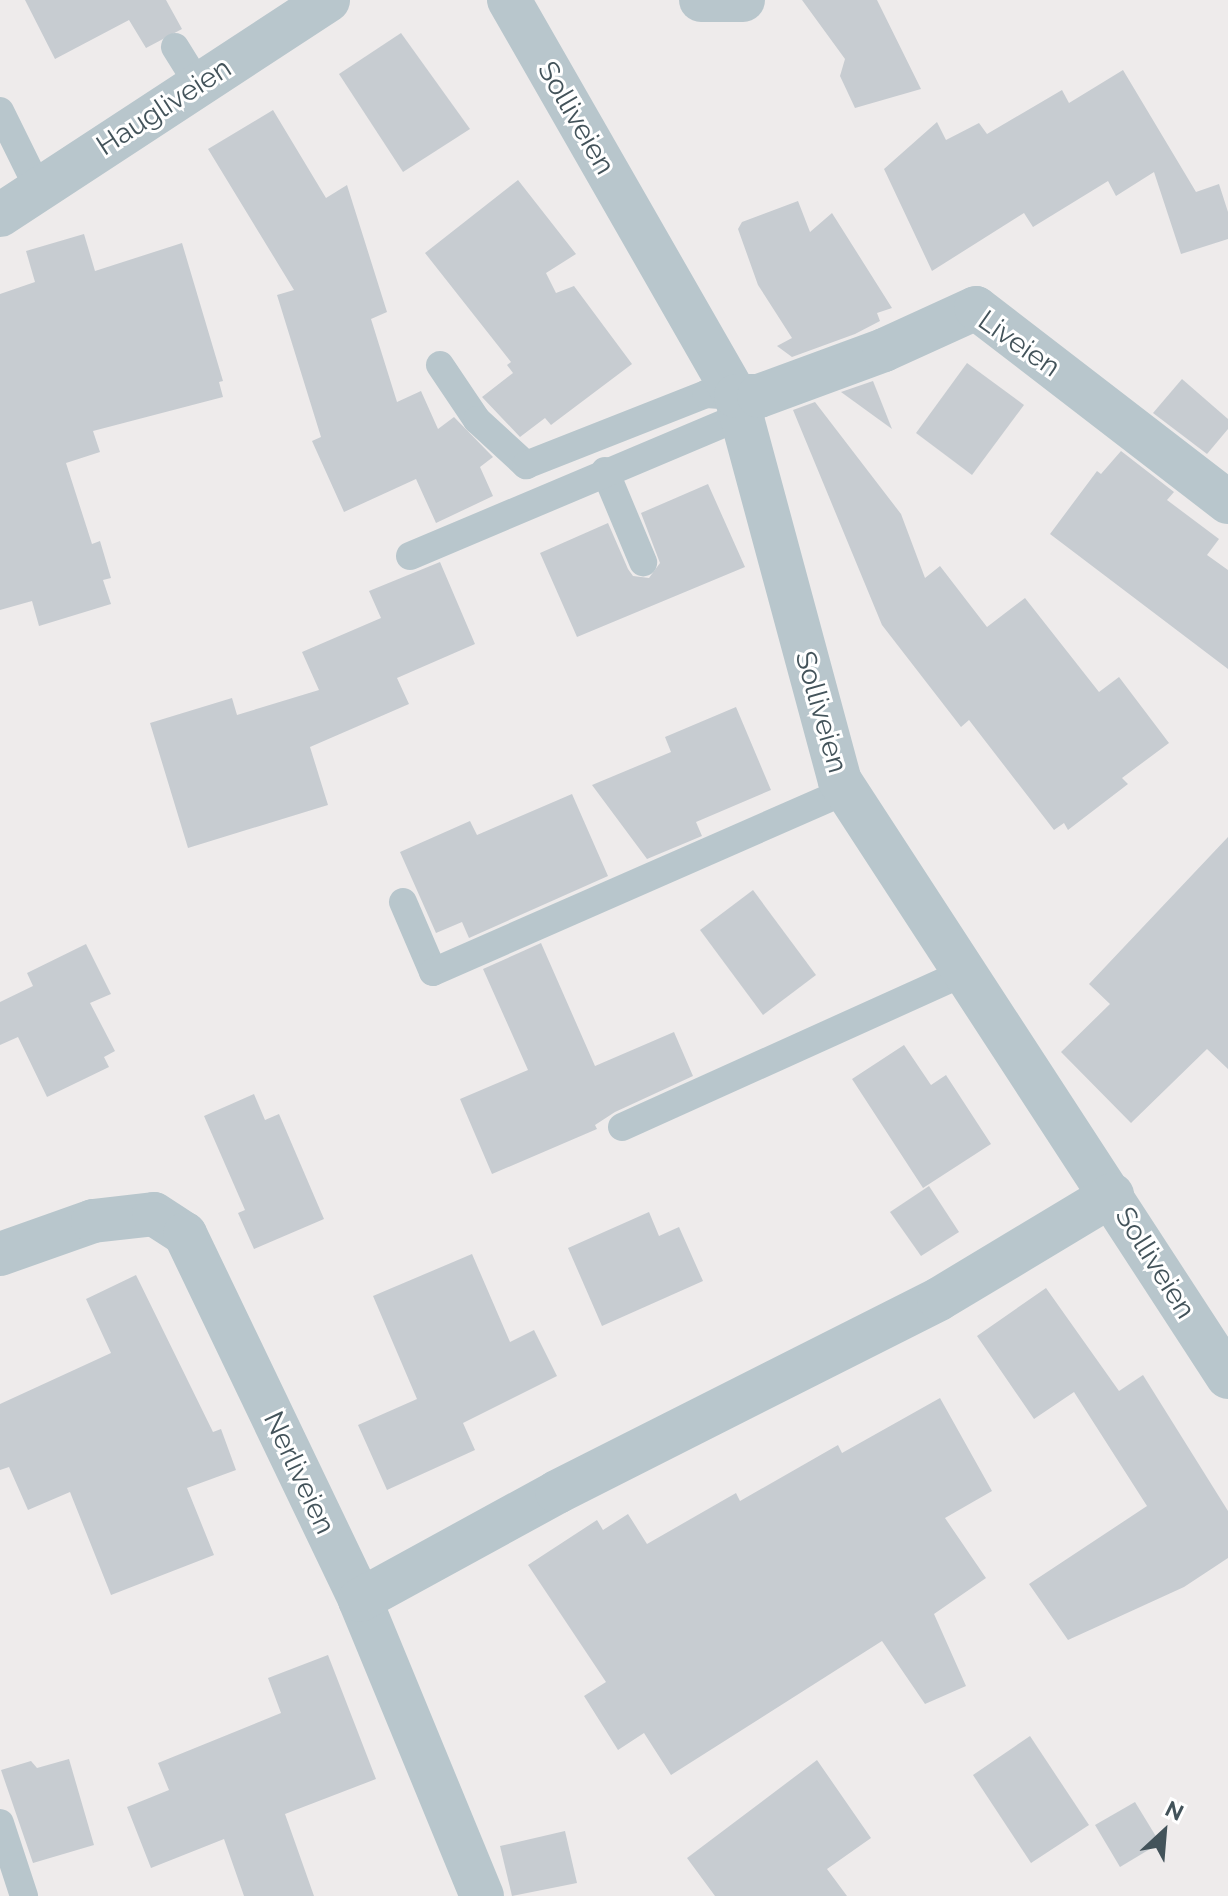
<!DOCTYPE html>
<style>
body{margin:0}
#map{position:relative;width:1228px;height:1896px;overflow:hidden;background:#eeebeb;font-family:Raleway,sans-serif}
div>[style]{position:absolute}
.building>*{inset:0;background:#c7ccd1}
.service>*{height:28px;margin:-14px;padding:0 14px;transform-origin:14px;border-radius:14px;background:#b8c6cc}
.minor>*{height:44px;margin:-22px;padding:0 22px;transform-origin:22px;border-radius:22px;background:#b8c6cc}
span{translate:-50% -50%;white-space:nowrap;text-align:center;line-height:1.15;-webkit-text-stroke:6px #fff;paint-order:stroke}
.street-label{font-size:28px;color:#43535a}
.north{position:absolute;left:1124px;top:1792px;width:80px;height:80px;-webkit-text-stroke:6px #fff;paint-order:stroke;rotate:26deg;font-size:22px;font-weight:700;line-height:32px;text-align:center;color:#43535a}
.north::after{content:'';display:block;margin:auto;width:28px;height:36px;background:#43535a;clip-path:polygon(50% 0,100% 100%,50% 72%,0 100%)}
</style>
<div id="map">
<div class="building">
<i style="clip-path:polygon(25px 0,166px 0,182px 29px,146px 48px,129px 20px,55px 59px)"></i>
<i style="clip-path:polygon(802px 0,877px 0,921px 89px,855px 108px,840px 76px,845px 59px)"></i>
<i style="clip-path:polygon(401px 33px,470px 129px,403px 172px,339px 74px)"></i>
<i style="clip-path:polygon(1123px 70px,1196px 192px,1219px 184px,1228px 212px,1228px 239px,1181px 254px,1154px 172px,1116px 196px,1108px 181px,1033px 227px,1024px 213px,932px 271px,884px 169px,937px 122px,946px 140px,979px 123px,987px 134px,1062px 90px,1069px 103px)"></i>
<i style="clip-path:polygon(273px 110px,326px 198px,347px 185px,387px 312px,371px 319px,397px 402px,421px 391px,438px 429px,454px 417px,493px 457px,480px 467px,493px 496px,436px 523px,416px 479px,344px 512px,312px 441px,321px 437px,277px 295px,294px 290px,208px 149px)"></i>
<i style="clip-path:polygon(518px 180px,576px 254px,546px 273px,556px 293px,574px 286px,632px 364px,551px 425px,545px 418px,520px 437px,482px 397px,513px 373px,507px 365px,511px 362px,425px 253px)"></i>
<i style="clip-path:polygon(798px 201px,810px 232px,832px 213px,892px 308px,877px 313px,880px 321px,855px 334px,792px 357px,777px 346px,792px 338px,758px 285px,738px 229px,742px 222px)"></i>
<i style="clip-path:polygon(84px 234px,95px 271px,182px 243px,223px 381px,219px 382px,223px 397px,93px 431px,100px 452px,66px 463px,92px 544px,100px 541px,111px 578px,103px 580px,111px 604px,39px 626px,32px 601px,0 610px,0 294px,35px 282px,26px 251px)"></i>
<i style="clip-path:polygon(967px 363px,1024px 405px,972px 475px,916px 433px)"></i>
<i style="clip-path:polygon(1182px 379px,1228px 419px,1228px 429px,1207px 454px,1153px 413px)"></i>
<i style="clip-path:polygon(873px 381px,892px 429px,841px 392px)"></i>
<i style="clip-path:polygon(815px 402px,901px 514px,925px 578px,940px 566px,987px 627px,1025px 598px,1099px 692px,1119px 677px,1169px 743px,1122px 778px,1128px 784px,1068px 830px,1064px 823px,1054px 830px,969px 720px,961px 727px,882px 625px,793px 410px)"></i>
<i style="clip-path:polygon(1121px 451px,1174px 492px,1167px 500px,1219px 539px,1207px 555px,1228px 570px,1228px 669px,1050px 534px,1097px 471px,1101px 474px)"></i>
<i style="clip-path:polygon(708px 484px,745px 567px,577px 637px,540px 553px,608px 523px,628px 569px,633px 576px,649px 578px,660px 563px,641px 513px)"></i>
<i style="clip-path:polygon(440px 562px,475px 644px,397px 678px,409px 704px,310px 747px,328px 805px,188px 848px,150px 723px,232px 698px,237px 715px,319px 690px,302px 652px,381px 618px,369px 591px)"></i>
<i style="clip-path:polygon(736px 707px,771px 790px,696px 822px,702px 836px,647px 859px,592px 785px,671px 752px,665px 737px)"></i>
<i style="clip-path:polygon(572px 794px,608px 876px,469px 938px,462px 922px,436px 933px,400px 852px,470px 821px,477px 835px)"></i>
<i style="clip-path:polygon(1228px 837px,1228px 1069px,1207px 1049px,1131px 1123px,1061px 1052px,1110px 1004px,1089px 984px)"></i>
<i style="clip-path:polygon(753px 890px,816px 975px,763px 1015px,700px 930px)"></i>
<i style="clip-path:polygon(541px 943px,595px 1066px,674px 1032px,693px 1076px,615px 1112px,595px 1125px,597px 1129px,492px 1174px,460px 1099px,528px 1070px,483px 969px)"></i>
<i style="clip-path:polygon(86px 944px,111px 994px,90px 1003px,115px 1051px,104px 1057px,109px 1067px,47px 1097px,18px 1037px,0 1045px,0 1002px,33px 986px,27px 973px)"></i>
<i style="clip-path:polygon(904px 1045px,931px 1085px,946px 1075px,991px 1144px,923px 1188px,852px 1079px)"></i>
<i style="clip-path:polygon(254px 1094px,265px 1120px,279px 1114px,324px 1219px,254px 1249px,238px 1213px,245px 1210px,204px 1116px)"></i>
<i style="clip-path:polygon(929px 1186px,959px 1232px,921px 1256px,890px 1212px)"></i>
<i style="clip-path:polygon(649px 1212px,659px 1236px,679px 1227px,703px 1281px,602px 1326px,568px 1248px)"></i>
<i style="clip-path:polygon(472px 1254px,510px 1342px,534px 1330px,557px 1376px,463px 1423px,475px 1450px,387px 1490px,358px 1425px,417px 1399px,373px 1296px)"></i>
<i style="clip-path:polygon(136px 1275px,213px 1432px,221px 1429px,236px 1470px,187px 1488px,214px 1555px,111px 1595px,70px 1492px,28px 1510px,9px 1467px,0 1470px,0 1404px,111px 1353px,86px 1299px)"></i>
<i style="clip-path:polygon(1046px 1288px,1119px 1391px,1143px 1375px,1228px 1511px,1228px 1558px,1184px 1587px,1068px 1640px,1029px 1584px,1147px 1506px,1074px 1392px,1034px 1419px,977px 1336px)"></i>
<i style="clip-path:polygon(940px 1398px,992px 1491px,945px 1518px,986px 1578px,934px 1614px,966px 1686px,925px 1704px,882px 1641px,671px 1775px,644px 1733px,618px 1750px,584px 1696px,606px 1682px,528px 1565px,597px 1520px,603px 1530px,628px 1514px,647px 1544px,736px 1493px,740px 1501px,838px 1445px,842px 1453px)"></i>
<i style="clip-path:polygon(328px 1655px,376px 1779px,285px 1814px,314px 1896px,244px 1896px,224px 1839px,151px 1868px,127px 1807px,169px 1790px,158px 1763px,281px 1713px,268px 1678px)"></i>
<i style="clip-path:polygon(1030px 1736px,1089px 1825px,1031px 1863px,973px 1775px)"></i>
<i style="clip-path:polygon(69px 1759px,94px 1845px,33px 1863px,1px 1770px,31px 1761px,37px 1768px)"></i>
<i style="clip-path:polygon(817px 1760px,871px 1838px,827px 1869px,847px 1896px,715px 1896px,687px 1858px)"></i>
<i style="clip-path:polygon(1135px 1802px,1160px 1843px,1120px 1867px,1095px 1825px)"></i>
<i style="clip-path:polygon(565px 1831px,577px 1883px,512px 1896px,500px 1846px)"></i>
</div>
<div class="service">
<i style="left:175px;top:47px;width:44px;rotate:58.1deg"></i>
<i style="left:0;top:111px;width:86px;rotate:63.7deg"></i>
<i style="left:440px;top:365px;width:66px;rotate:56.1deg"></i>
<i style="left:477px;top:420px;width:67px;rotate:42.6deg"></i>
<i style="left:526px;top:465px;width:193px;rotate:-21.5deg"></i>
<i style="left:706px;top:394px;width:30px;rotate:4deg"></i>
<i style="left:605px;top:471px;width:99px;rotate:67.3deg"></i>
<i style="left:410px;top:556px;width:359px;rotate:-22.9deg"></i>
<i style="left:403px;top:902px;width:76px;rotate:66.8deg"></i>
<i style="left:433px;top:972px;width:451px;rotate:-23.7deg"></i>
<i style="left:622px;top:1127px;width:376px;rotate:-24.3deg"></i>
<i style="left:0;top:1823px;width:77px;rotate:71.8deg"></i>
</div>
<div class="minor">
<i style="left:509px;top:0;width:456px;rotate:60.2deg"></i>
<i style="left:736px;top:396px;width:399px;rotate:74.9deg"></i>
<i style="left:840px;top:781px;width:711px;rotate:56.94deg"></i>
<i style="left:701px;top:0;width:42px"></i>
<i style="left:0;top:215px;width:392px;rotate:-33.2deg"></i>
<i style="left:736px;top:396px;width:23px"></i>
<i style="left:759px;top:396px;width:133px;rotate:-20.2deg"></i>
<i style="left:884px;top:350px;width:101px;rotate:-24.5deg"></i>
<i style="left:976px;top:308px;width:318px;rotate:37.6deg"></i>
<i style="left:0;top:1254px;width:99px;rotate:-19.5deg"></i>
<i style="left:93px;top:1221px;width:61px;rotate:-6.5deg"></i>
<i style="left:154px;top:1214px;width:37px;rotate:33deg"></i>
<i style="left:185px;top:1234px;width:406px;rotate:64.4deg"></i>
<i style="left:360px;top:1600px;width:320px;rotate:67.6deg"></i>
<i style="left:360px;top:1600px;width:225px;rotate:-28.7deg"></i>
<i style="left:557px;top:1492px;width:428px;rotate:-26.8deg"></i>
<i style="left:939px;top:1299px;width:202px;rotate:-31deg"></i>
</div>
<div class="street-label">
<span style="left:164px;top:107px;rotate:-33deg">Haugliveien</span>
<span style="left:576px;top:118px;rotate:60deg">Solliveien</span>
<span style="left:1019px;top:344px;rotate:35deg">Liveien</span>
<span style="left:821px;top:712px;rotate:74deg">Solliveien</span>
<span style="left:1155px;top:1263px;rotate:58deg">Solliveien</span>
<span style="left:299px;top:1473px;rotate:65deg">Nerliveien</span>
</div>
<div class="north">N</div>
</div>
